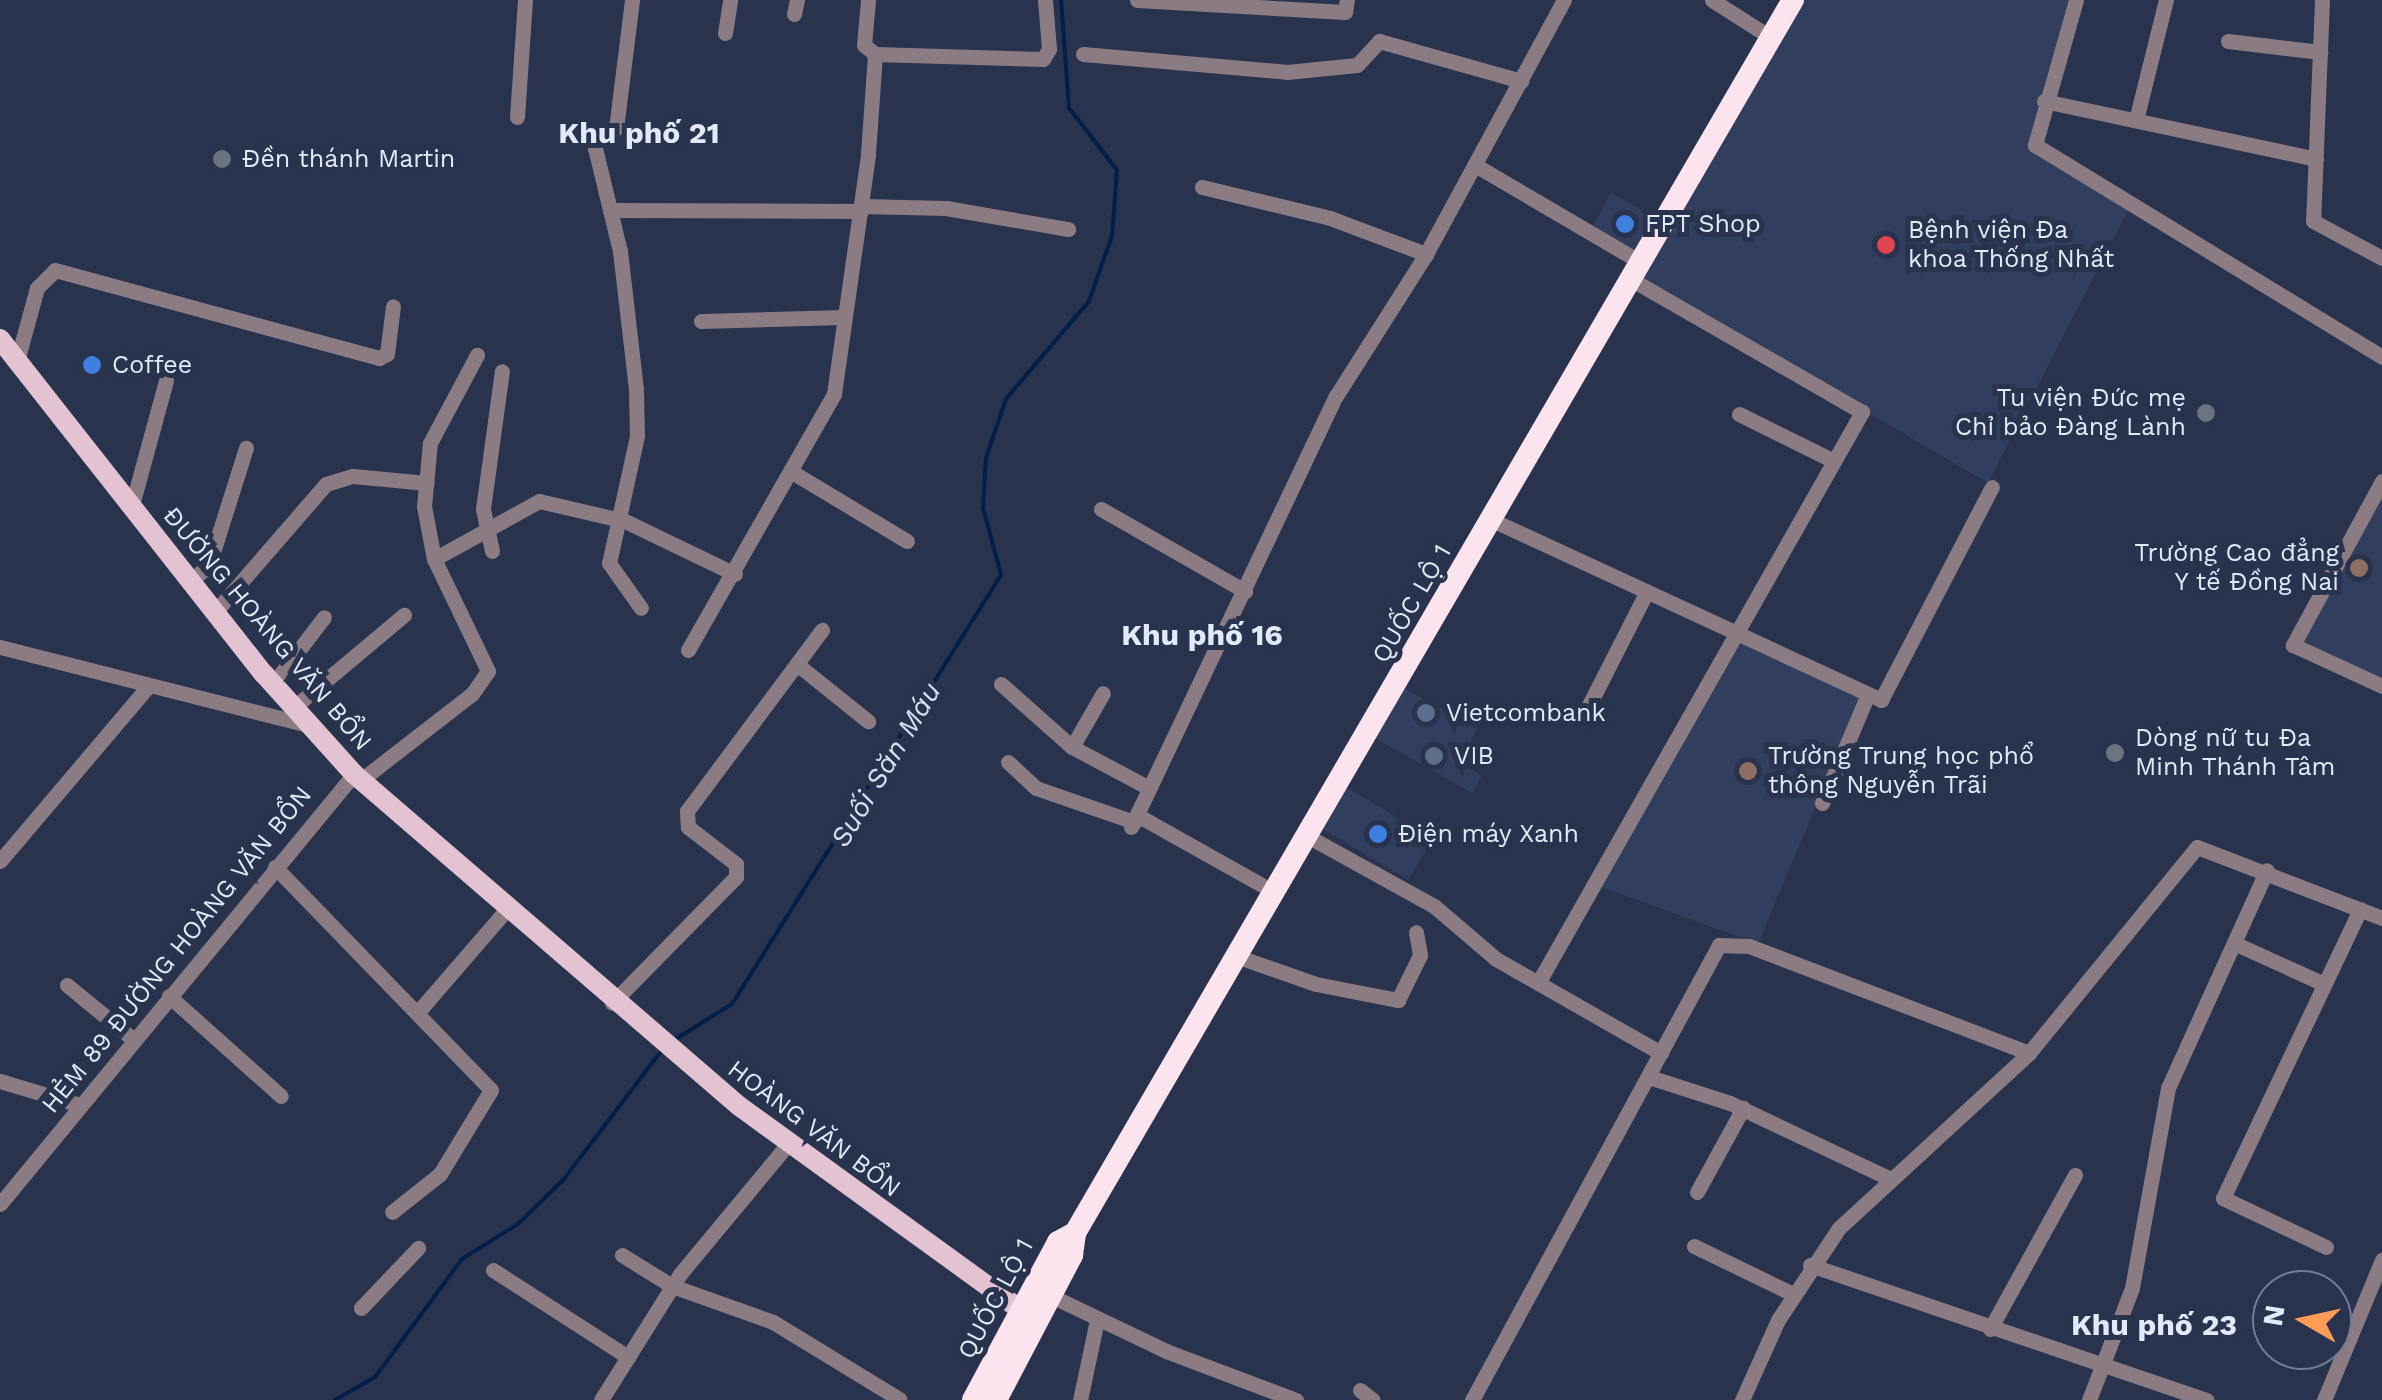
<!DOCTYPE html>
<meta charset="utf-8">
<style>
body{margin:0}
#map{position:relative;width:2382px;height:1400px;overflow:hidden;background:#29334d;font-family:"Work Sans",sans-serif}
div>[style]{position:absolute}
.built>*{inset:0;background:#323e5d}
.stream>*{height:4px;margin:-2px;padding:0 2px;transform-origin:2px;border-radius:2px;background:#021f4a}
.minor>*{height:15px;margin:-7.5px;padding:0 7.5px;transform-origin:7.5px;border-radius:7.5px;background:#8b7c83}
.major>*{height:20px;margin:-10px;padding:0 10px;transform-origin:10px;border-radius:10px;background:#e3c3d2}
.highway>*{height:22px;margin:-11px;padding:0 11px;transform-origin:11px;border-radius:11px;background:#fce4ef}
.dots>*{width:28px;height:28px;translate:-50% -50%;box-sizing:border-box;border:5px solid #29334d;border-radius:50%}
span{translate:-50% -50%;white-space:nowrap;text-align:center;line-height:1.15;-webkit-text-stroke:10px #29334d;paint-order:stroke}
.poi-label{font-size:25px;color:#e1e9fa}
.left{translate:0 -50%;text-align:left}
.right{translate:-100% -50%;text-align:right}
.street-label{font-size:25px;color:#e1e9fa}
.water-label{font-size:28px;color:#d5e1f3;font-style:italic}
.quarter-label{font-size:30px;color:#e1e9fa;font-weight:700}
.north{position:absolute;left:2252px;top:1270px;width:100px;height:100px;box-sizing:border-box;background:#29334d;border:2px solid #737c92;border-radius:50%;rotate:279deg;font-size:28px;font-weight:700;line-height:40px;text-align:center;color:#e1e9fa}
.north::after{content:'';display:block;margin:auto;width:35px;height:45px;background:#fe9c57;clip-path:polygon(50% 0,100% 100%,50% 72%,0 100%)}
</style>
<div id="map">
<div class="built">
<i style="clip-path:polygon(1802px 0,2071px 0,2030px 146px,2128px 210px,1988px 483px,1642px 280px)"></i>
<i style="clip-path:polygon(1611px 193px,1659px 220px,1639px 255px,1592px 228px)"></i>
<i style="clip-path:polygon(2382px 490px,2382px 681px,2304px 649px,2299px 633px)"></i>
<i style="clip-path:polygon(1740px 639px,1862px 696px,1758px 944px,1599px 886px)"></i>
<i style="clip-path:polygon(1404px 688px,1477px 729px,1459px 762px,1482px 776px,1472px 793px,1375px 738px)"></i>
<i style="clip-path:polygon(1346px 787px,1433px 839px,1408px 880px,1323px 829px)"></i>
</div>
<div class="stream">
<i style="left:674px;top:1040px;width:68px;rotate:-31.8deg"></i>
<i style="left:732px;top:1004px;width:506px;rotate:-57.91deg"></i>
<i style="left:1001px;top:575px;width:69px;rotate:-105deg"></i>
<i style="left:983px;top:508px;width:50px;rotate:-86.6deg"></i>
<i style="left:986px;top:458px;width:62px;rotate:-71.3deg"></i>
<i style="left:1006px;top:399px;width:128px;rotate:-49.7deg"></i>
<i style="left:1089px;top:301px;width:69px;rotate:-70.5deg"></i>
<i style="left:1112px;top:236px;width:66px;rotate:-85.7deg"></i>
<i style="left:1117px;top:170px;width:78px;rotate:-127.7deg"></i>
<i style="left:1069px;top:108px;width:108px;rotate:-94.2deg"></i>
<i style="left:335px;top:1400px;width:46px;rotate:-29.9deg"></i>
<i style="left:375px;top:1377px;width:147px;rotate:-53.6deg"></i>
<i style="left:462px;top:1259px;width:66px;rotate:-32deg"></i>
<i style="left:518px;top:1224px;width:64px;rotate:-44.4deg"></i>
<i style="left:564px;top:1179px;width:162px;rotate:-52.8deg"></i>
</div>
<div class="minor">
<i style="left:632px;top:0;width:129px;rotate:97.1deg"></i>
<i style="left:616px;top:128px;width:18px;rotate:164deg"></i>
<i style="left:599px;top:133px;width:16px;rotate:105deg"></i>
<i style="left:595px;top:148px;width:106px;rotate:76.4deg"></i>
<i style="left:620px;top:251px;width:140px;rotate:83.4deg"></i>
<i style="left:636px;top:390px;width:46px;rotate:88.8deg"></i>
<i style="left:637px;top:436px;width:130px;rotate:102.4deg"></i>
<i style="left:609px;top:563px;width:55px;rotate:54.6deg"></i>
<i style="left:1137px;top:0;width:208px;rotate:3.3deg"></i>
<i style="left:1345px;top:12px;width:12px;rotate:-81deg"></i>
<i style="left:1712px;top:0;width:72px;rotate:32.6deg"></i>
<i style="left:2076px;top:0;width:151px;rotate:105.8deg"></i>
<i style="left:2035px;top:145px;width:407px;rotate:31.4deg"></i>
<i style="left:2322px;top:0;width:221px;rotate:92.3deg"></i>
<i style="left:2313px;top:221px;width:78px;rotate:28.2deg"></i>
<i style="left:794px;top:14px;width:14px;rotate:-78deg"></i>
<i style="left:725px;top:33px;width:33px;rotate:-81deg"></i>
<i style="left:2228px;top:41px;width:93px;rotate:6.8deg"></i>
<i style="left:875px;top:54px;width:168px;rotate:1.7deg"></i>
<i style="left:1043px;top:59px;width:12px;rotate:-59deg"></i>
<i style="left:1049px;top:49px;width:49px;rotate:-94.7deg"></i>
<i style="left:1083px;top:54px;width:205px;rotate:5deg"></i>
<i style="left:1287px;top:72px;width:70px;rotate:-5.7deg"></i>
<i style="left:1357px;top:65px;width:33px;rotate:-47deg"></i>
<i style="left:1379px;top:41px;width:148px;rotate:15.7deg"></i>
<i style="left:2044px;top:101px;width:278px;rotate:12deg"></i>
<i style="left:517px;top:117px;width:117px;rotate:-86.1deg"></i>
<i style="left:2136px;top:120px;width:124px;rotate:-76deg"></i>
<i style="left:1475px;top:165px;width:194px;rotate:30.4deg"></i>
<i style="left:1202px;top:187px;width:132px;rotate:13.6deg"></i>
<i style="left:1330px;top:218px;width:103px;rotate:20.6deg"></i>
<i style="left:862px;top:206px;width:84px;rotate:1.4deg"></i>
<i style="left:946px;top:208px;width:124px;rotate:9.8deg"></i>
<i style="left:610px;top:210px;width:251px;rotate:0.2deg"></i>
<i style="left:701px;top:321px;width:143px;rotate:-1.6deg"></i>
<i style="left:17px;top:361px;width:76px;rotate:-74.7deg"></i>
<i style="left:37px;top:288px;width:25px;rotate:-45deg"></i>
<i style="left:55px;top:270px;width:336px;rotate:15.2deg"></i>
<i style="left:379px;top:358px;width:9px;rotate:-27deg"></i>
<i style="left:387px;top:354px;width:48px;rotate:-82.9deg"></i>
<i style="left:1739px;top:414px;width:106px;rotate:26.3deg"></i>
<i style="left:792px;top:472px;width:134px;rotate:31deg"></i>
<i style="left:2382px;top:481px;width:187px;rotate:118.5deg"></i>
<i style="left:2293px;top:645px;width:98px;rotate:24.7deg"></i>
<i style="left:132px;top:505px;width:129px;rotate:-74.7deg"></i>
<i style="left:1101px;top:509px;width:166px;rotate:29.7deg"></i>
<i style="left:1492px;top:520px;width:429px;rotate:24.8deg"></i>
<i style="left:1881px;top:700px;width:240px;rotate:-62.5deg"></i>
<i style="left:492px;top:551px;width:43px;rotate:-102.1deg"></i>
<i style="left:483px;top:509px;width:139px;rotate:-82.2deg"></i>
<i style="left:434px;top:559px;width:120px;rotate:-28.9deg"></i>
<i style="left:539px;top:501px;width:88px;rotate:13.1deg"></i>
<i style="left:625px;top:521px;width:122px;rotate:25.7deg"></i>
<i style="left:191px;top:581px;width:24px;rotate:-42deg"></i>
<i style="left:209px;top:565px;width:123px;rotate:-72.5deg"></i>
<i style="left:215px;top:612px;width:169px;rotate:-49.1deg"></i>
<i style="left:326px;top:484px;width:28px;rotate:-17deg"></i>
<i style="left:353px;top:476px;width:74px;rotate:5.4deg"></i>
<i style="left:0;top:647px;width:318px;rotate:14.2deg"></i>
<i style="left:688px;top:650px;width:295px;rotate:-60.3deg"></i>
<i style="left:834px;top:394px;width:242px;rotate:-81.9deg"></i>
<i style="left:868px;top:154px;width:100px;rotate:-86deg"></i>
<i style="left:875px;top:54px;width:14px;rotate:-141deg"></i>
<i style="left:864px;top:45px;width:45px;rotate:-84.9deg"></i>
<i style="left:798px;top:665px;width:90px;rotate:38.7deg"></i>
<i style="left:273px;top:684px;width:84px;rotate:-52.7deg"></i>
<i style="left:1001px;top:684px;width:95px;rotate:41.6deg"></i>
<i style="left:1072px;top:747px;width:87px;rotate:28deg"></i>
<i style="left:293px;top:708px;width:145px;rotate:-40deg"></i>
<i style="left:1587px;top:709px;width:132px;rotate:-63deg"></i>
<i style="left:1072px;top:747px;width:62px;rotate:-60.1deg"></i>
<i style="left:1008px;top:762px;width:38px;rotate:43deg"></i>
<i style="left:1036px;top:788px;width:104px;rotate:19.1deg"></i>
<i style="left:361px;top:780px;width:140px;rotate:-37.8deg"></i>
<i style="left:472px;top:694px;width:28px;rotate:-55deg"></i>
<i style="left:488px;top:671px;width:124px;rotate:-115.7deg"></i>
<i style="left:434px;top:559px;width:54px;rotate:-100.7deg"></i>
<i style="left:424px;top:506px;width:63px;rotate:-84.6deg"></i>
<i style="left:430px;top:443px;width:100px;rotate:-61.9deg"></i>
<i style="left:1822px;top:803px;width:118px;rotate:-67.1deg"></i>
<i style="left:1137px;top:815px;width:157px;rotate:29.3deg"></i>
<i style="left:1131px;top:827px;width:477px;rotate:-64.6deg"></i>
<i style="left:1336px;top:396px;width:168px;rotate:-57.6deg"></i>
<i style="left:1426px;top:254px;width:289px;rotate:-61.5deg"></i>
<i style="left:1309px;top:837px;width:143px;rotate:28.9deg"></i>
<i style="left:1434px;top:906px;width:82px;rotate:40.5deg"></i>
<i style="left:1496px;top:959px;width:190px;rotate:29.7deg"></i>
<i style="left:0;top:861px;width:226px;rotate:-49.7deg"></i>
<i style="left:275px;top:867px;width:310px;rotate:45.9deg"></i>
<i style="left:491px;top:1090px;width:98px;rotate:121.3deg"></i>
<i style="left:440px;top:1174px;width:61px;rotate:141.6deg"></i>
<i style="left:2236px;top:944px;width:97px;rotate:24.4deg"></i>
<i style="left:1236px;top:956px;width:85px;rotate:19.3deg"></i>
<i style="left:1316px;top:984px;width:84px;rotate:11deg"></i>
<i style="left:1398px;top:1000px;width:50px;rotate:-63.9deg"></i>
<i style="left:1420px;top:955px;width:23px;rotate:-100deg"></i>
<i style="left:1538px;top:983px;width:657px;rotate:-60.43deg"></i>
<i style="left:1862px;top:412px;width:265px;rotate:-150.1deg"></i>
<i style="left:67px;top:985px;width:87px;rotate:39.4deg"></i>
<i style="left:169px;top:996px;width:150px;rotate:41.8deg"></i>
<i style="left:612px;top:1003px;width:177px;rotate:-45.5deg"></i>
<i style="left:736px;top:877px;width:13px;rotate:-90deg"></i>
<i style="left:736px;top:864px;width:61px;rotate:-142.4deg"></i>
<i style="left:688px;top:827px;width:16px;rotate:-94deg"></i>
<i style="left:687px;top:811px;width:226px;rotate:-53.3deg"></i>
<i style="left:418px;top:1012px;width:136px;rotate:-49.2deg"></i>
<i style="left:1649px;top:1077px;width:85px;rotate:17.8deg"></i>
<i style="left:1730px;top:1103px;width:176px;rotate:25.3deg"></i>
<i style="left:0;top:1081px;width:84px;rotate:16.7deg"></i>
<i style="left:1697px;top:1192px;width:96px;rotate:-61.3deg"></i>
<i style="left:0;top:1204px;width:557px;rotate:-50.54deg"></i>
<i style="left:1694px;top:1246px;width:110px;rotate:25.9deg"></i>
<i style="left:2326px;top:1247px;width:114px;rotate:-154.6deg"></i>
<i style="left:2223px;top:1198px;width:320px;rotate:-64.6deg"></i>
<i style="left:622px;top:1255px;width:59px;rotate:31.8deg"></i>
<i style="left:672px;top:1286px;width:107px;rotate:19.6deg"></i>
<i style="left:773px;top:1322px;width:148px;rotate:31.4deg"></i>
<i style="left:1810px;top:1265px;width:419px;rotate:18.8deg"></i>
<i style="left:493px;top:1270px;width:161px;rotate:32.8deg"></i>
<i style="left:1043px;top:1292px;width:136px;rotate:25.6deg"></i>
<i style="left:1166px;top:1351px;width:139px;rotate:20.7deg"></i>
<i style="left:361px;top:1308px;width:83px;rotate:-46.5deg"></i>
<i style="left:1990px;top:1329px;width:176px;rotate:-61.1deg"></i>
<i style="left:1360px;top:1390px;width:16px;rotate:38deg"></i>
<i style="left:601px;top:1400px;width:149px;rotate:-57.9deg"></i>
<i style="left:680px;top:1274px;width:169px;rotate:-50.3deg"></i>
<i style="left:1080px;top:1400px;width:82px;rotate:-78deg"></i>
<i style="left:1472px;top:1400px;width:518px;rotate:-61.5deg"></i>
<i style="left:1719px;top:945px;width:30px;rotate:2deg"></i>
<i style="left:1749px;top:946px;width:300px;rotate:20.9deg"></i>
<i style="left:1742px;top:1400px;width:88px;rotate:-65.8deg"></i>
<i style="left:1778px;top:1320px;width:110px;rotate:-56.5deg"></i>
<i style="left:1839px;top:1228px;width:258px;rotate:-42.6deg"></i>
<i style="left:2029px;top:1053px;width:266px;rotate:-50.8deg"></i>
<i style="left:2197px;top:847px;width:198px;rotate:21deg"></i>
<i style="left:2089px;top:1400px;width:120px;rotate:-69deg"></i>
<i style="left:2132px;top:1288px;width:203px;rotate:-79.8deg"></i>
<i style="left:2168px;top:1088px;width:239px;rotate:-65.6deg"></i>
<i style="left:2324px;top:1400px;width:152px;rotate:-67.5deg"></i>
</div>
<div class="major">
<i style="left:0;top:339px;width:427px;rotate:51.8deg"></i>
<i style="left:264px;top:674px;width:135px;rotate:48deg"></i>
<i style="left:354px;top:774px;width:508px;rotate:40.77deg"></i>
<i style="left:739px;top:1106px;width:348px;rotate:35.9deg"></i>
</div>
<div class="highway">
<i style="left:973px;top:1400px;width:179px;rotate:-61.7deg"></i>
<i style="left:1058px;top:1242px;width:19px;rotate:-28deg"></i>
<i style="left:996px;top:1400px;width:164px;rotate:-62.3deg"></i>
<i style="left:1072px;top:1255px;width:22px;rotate:-82deg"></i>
<i style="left:1075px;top:1233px;width:1427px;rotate:-59.79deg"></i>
</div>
<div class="dots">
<i style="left:222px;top:159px;background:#6b7280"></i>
<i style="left:1625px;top:224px;background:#3f7fe0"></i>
<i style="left:1886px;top:245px;background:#e0444e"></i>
<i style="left:92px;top:365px;background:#3f7fe0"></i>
<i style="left:2206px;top:413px;background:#6b7280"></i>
<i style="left:2359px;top:568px;background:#8d6e63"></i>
<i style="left:1426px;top:713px;background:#5c6f8a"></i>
<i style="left:2115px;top:753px;background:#6b7280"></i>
<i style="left:1434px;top:756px;background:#5c6f8a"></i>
<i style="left:1748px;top:771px;background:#8d6e63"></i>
<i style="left:1378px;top:834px;background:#3f7fe0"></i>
</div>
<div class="poi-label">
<span class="left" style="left:242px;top:159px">Đền thánh Martin</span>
<span class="left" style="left:1645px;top:224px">FPT Shop</span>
<span class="left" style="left:1908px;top:245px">Bệnh viện Đa<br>khoa Thống Nhất</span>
<span class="left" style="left:112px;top:365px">Coffee</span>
<span class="right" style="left:2186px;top:413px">Tu viện Đức mẹ<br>Chỉ bảo Đàng Lành</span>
<span class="right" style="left:2339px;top:568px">Trường Cao đẳng<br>Y tế Đồng Nai</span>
<span class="left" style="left:1446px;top:713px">Vietcombank</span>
<span class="left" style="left:2135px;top:753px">Dòng nữ tu Đa<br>Minh Thánh Tâm</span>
<span class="left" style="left:1454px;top:756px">VIB</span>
<span class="left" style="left:1768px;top:771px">Trường Trung học phổ<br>thông Nguyễn Trãi</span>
<span class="left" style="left:1398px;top:834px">Điện máy Xanh</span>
</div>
<div class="street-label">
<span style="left:1412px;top:604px;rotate:-60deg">QUỐC LỘ 1</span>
<span style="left:267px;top:629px;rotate:50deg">ĐƯỜNG HOÀNG VĂN BỔN</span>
<span style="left:177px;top:950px;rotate:-51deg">HẺM 89 ĐƯỜNG HOÀNG VĂN BỔN</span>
<span style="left:814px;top:1129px;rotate:37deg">HOÀNG VĂN BỔN</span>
<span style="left:996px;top:1299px;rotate:-62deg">QUỐC LỘ 1</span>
</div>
<div class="water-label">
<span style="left:886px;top:765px;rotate:-59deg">Suối Săn Máu</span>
</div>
<div class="quarter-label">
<span style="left:639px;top:133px">Khu phố 21</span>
<span style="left:1202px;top:635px">Khu phố 16</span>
<span style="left:2154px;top:1325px">Khu phố 23</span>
</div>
<div class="north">N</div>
</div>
